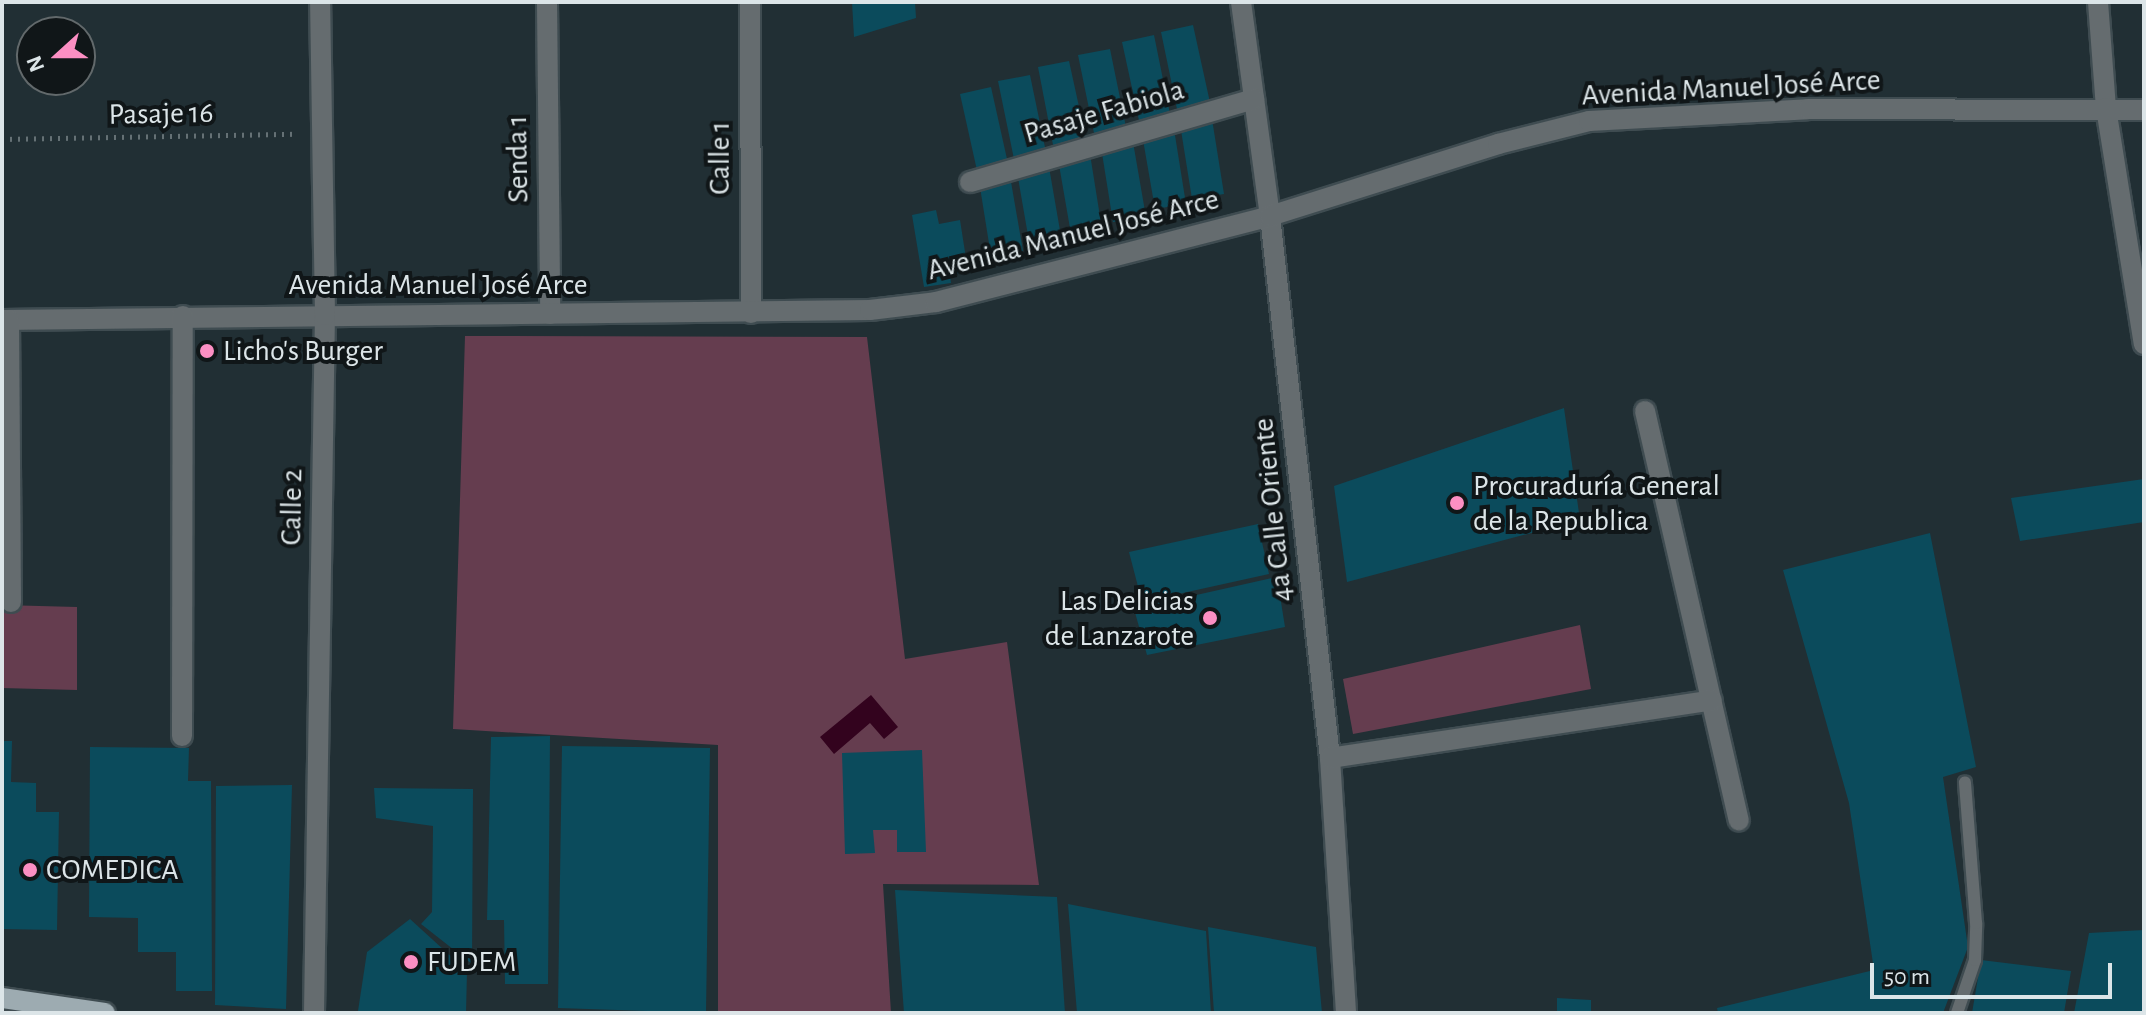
<!DOCTYPE html>
<meta charset="utf-8">
<style>
body{margin:0}
#map{position:relative;width:2146px;height:1015px;overflow:hidden;background:#212f34;font-family:"Alegreya Sans",sans-serif}
div>[style]{position:absolute}
.green>*{inset:0;background:#653d4f}
.water>*{inset:0;background:#33031e}
.building>*{inset:0;background:#0b4b5c}
.path>*{height:5px;margin-top:-2.5px;transform-origin:0;background:repeating-linear-gradient(90deg,#657175 0 2px,transparent 0 8px)}
.roads{filter:drop-shadow(2px 0 #3f4c51) drop-shadow(-2px 0 #3f4c51) drop-shadow(0 2px #3f4c51) drop-shadow(0 -2px #3f4c51)}
.lane>*{height:12px;margin:-6px;padding:0 6px;transform-origin:6px;border-radius:6px;background:#656c6f}
.street>*{height:20px;margin:-10px;padding:0 10px;transform-origin:10px;border-radius:10px;background:#656c6f}
.primary>*{height:20px;margin:-10px;padding:0 10px;transform-origin:10px;border-radius:10px;background:#9dabb1}
.dots>*{width:22px;height:22px;translate:-50% -50%;box-sizing:border-box;border:4px solid #101618;border-radius:50%}
span{translate:-50% -50%;white-space:nowrap;text-align:center;line-height:1.15;-webkit-text-stroke:8px #101618;paint-order:stroke}
.street-label{font-size:30px;color:#dce5e8}
.poi-label{font-size:30px;color:#dce5e8}
.left{translate:0 -50%;text-align:left}
.right{translate:-100% -50%;text-align:right}
.frame{position:absolute;inset:0;border:4px solid #dce5e8;pointer-events:none}
.north{position:absolute;left:16px;top:16px;width:80px;height:80px;box-sizing:border-box;background:#101618;border:2px solid #62696b;border-radius:50%;rotate:249deg;font-size:22px;font-weight:700;line-height:32px;text-align:center;color:#dce5e8}
.north::after{content:'';display:block;margin:auto;width:28px;height:36px;background:#fc8fc3;clip-path:polygon(50% 0,100% 100%,50% 72%,0 100%)}
.scale{position:absolute;left:1870px;top:963px;width:242px;height:36px;box-sizing:border-box;border:4px solid #dce5e8;border-top:0;padding-left:10px;font-size:24px;line-height:28px;white-space:nowrap;color:#dce5e8;-webkit-text-stroke:6px #101618;paint-order:stroke}
</style>
<div id="map">
<div class="green">
<i style="clip-path:polygon(465px 336px,867px 337px,905px 659px,1007px 642px,1039px 885px,883px 884px,891px 1013px,718px 1013px,718px 745px,453px 729px)"></i>
<i style="clip-path:polygon(2px 605px,77px 607px,77px 690px,2px 688px)"></i>
<i style="clip-path:polygon(1580px 625px,1591px 689px,1353px 734px,1343px 679px)"></i>
</div>
<div class="water">
<i style="clip-path:polygon(871px 695px,898px 727px,884px 739px,870px 723px,834px 754px,820px 737px)"></i>
</div>
<div class="building">
<i style="clip-path:polygon(852px 2px,915px 2px,916px 18px,854px 37px)"></i>
<i style="clip-path:polygon(1193px 25px,1211px 107px,1178px 114px,1161px 32px)"></i>
<i style="clip-path:polygon(1154px 35px,1171px 119px,1140px 125px,1122px 42px)"></i>
<i style="clip-path:polygon(1110px 49px,1127px 132px,1095px 138px,1078px 55px)"></i>
<i style="clip-path:polygon(1069px 61px,1087px 143px,1054px 150px,1038px 67px)"></i>
<i style="clip-path:polygon(1030px 75px,1047px 157px,1015px 164px,998px 81px)"></i>
<i style="clip-path:polygon(991px 87px,1009px 168px,978px 175px,960px 94px)"></i>
<i style="clip-path:polygon(1212px 119px,1224px 194px,1192px 199px,1180px 124px)"></i>
<i style="clip-path:polygon(1174px 129px,1186px 204px,1155px 209px,1142px 134px)"></i>
<i style="clip-path:polygon(1133px 142px,1146px 217px,1113px 222px,1101px 147px)"></i>
<i style="clip-path:polygon(1090px 154px,1102px 229px,1071px 234px,1058px 159px)"></i>
<i style="clip-path:polygon(1049px 167px,1062px 242px,1030px 247px,1017px 172px)"></i>
<i style="clip-path:polygon(1010px 176px,1023px 251px,991px 256px,979px 181px)"></i>
<i style="clip-path:polygon(936px 210px,939px 224px,960px 220px,968px 271px,950px 275px,951px 283px,924px 287px,912px 215px)"></i>
<i style="clip-path:polygon(1564px 408px,1580px 520px,1347px 582px,1334px 486px)"></i>
<i style="clip-path:polygon(2144px 479px,2144px 522px,2020px 541px,2011px 498px)"></i>
<i style="clip-path:polygon(1258px 524px,1269px 574px,1142px 602px,1129px 552px)"></i>
<i style="clip-path:polygon(1930px 533px,1976px 767px,1943px 777px,1968px 947px,1943px 1013px,1718px 1013px,1717px 1008px,1874px 970px,1849px 803px,1783px 570px)"></i>
<i style="clip-path:polygon(1277px 577px,1285px 627px,1147px 655px,1134px 609px)"></i>
<i style="clip-path:polygon(550px 736px,548px 984px,505px 984px,504px 920px,487px 920px,491px 737px)"></i>
<i style="clip-path:polygon(2px 741px,12px 741px,11px 782px,36px 783px,36px 812px,59px 812px,57px 930px,2px 929px)"></i>
<i style="clip-path:polygon(562px 746px,710px 748px,706px 1013px,558px 1008px)"></i>
<i style="clip-path:polygon(90px 747px,189px 748px,188px 781px,211px 781px,212px 991px,176px 991px,176px 952px,138px 952px,138px 918px,89px 917px)"></i>
<i style="clip-path:polygon(922px 750px,926px 852px,897px 852px,897px 830px,873px 830px,875px 853px,845px 854px,842px 753px)"></i>
<i style="clip-path:polygon(292px 785px,286px 1009px,215px 1005px,216px 786px)"></i>
<i style="clip-path:polygon(374px 788px,473px 789px,472px 964px,421px 924px,432px 912px,433px 826px,376px 818px)"></i>
<i style="clip-path:polygon(895px 890px,1057px 897px,1065px 1013px,904px 1013px)"></i>
<i style="clip-path:polygon(1068px 904px,1206px 931px,1211px 1013px,1077px 1013px)"></i>
<i style="clip-path:polygon(410px 919px,467px 971px,466px 1013px,358px 1011px,367px 952px)"></i>
<i style="clip-path:polygon(1208px 927px,1316px 947px,1322px 1013px,1214px 1013px)"></i>
<i style="clip-path:polygon(2144px 930px,2144px 1013px,2074px 1013px,2089px 933px)"></i>
<i style="clip-path:polygon(1981px 960px,2071px 971px,2064px 1013px,1972px 1013px)"></i>
<i style="clip-path:polygon(1557px 998px,1591px 1000px,1591px 1013px,1557px 1013px)"></i>
</div>
<div class="path">
<i style="left:2px;top:139px;width:295px;rotate:-1deg"></i>
</div>
<div class="roads">
<div class="lane">
<i style="left:1957px;top:1013px;width:56px;rotate:-71.2deg"></i>
<i style="left:1975px;top:960px;width:37px;rotate:-88deg"></i>
<i style="left:1976px;top:923px;width:141px;rotate:-94.5deg"></i>
</div>
<div class="street">
<i style="left:547px;top:2px;width:312px;rotate:89.4deg"></i>
<i style="left:750px;top:2px;width:311px;rotate:89.8deg"></i>
<i style="left:1241px;top:2px;width:216px;rotate:82.3deg"></i>
<i style="left:1270px;top:216px;width:545px;rotate:83.68deg"></i>
<i style="left:1330px;top:758px;width:256px;rotate:86.4deg"></i>
<i style="left:2098px;top:2px;width:106px;rotate:85.7deg"></i>
<i style="left:2106px;top:108px;width:239px;rotate:80.9deg"></i>
<i style="left:970px;top:182px;width:296px;rotate:-16.3deg"></i>
<i style="left:2px;top:320px;width:868px;rotate:-0.66deg"></i>
<i style="left:870px;top:310px;width:66px;rotate:-6.9deg"></i>
<i style="left:936px;top:302px;width:345px;rotate:-14.4deg"></i>
<i style="left:1270px;top:216px;width:239px;rotate:-17.5deg"></i>
<i style="left:1498px;top:144px;width:94px;rotate:-14.2deg"></i>
<i style="left:1589px;top:121px;width:219px;rotate:-3.1deg"></i>
<i style="left:1808px;top:109px;width:336px;rotate:0.2deg"></i>
<i style="left:9px;top:320px;width:282px;rotate:89.6deg"></i>
<i style="left:1645px;top:411px;width:420px;rotate:77.1deg"></i>
<i style="left:182px;top:736px;width:420px;rotate:-89.9deg"></i>
<i style="left:1330px;top:758px;width:386px;rotate:-8.6deg"></i>
<i style="left:314px;top:1013px;width:698px;rotate:-89.1deg"></i>
<i style="left:325px;top:315px;width:313px;rotate:-90.9deg"></i>
</div>
<div class="primary">
<i style="left:2px;top:998px;width:104px;rotate:8.3deg"></i>
</div>
</div>
<div class="dots">
<i style="left:207px;top:351px;background:#fc8fc3"></i>
<i style="left:1457px;top:503px;background:#fc8fc3"></i>
<i style="left:1210px;top:618px;background:#fc8fc3"></i>
<i style="left:30px;top:870px;background:#fc8fc3"></i>
<i style="left:411px;top:962px;background:#fc8fc3"></i>
</div>
<div class="street-label">
<span style="left:1731px;top:88px;rotate:-3deg">Avenida Manuel José Arce</span>
<span style="left:1104px;top:112px;rotate:-16deg">Pasaje Fabiola</span>
<span style="left:161px;top:114px;rotate:-1deg">Pasaje 16</span>
<span style="left:720px;top:158px;rotate:-90deg">Calle 1</span>
<span style="left:518px;top:159px;rotate:-91deg">Senda 1</span>
<span style="left:1073px;top:235px;rotate:-14deg">Avenida Manuel José Arce</span>
<span style="left:438px;top:285px">Avenida Manuel José Arce</span>
<span style="left:292px;top:507px;rotate:-89deg">Calle 2</span>
<span style="left:1273px;top:510px;rotate:-96deg">4a Calle Oriente</span>
</div>
<div class="poi-label">
<span class="left" style="left:223px;top:351px">Licho's Burger</span>
<span class="left" style="left:1473px;top:503px">Procuraduría General<br>de la Republica</span>
<span class="right" style="left:1194px;top:618px">Las Delicias<br>de Lanzarote</span>
<span class="left" style="left:46px;top:870px">COMEDICA</span>
<span class="left" style="left:427px;top:962px">FUDEM</span>
</div>
<div class="frame"></div>
<div class="north">N</div>
<div class="scale">50 m</div>
</div>
